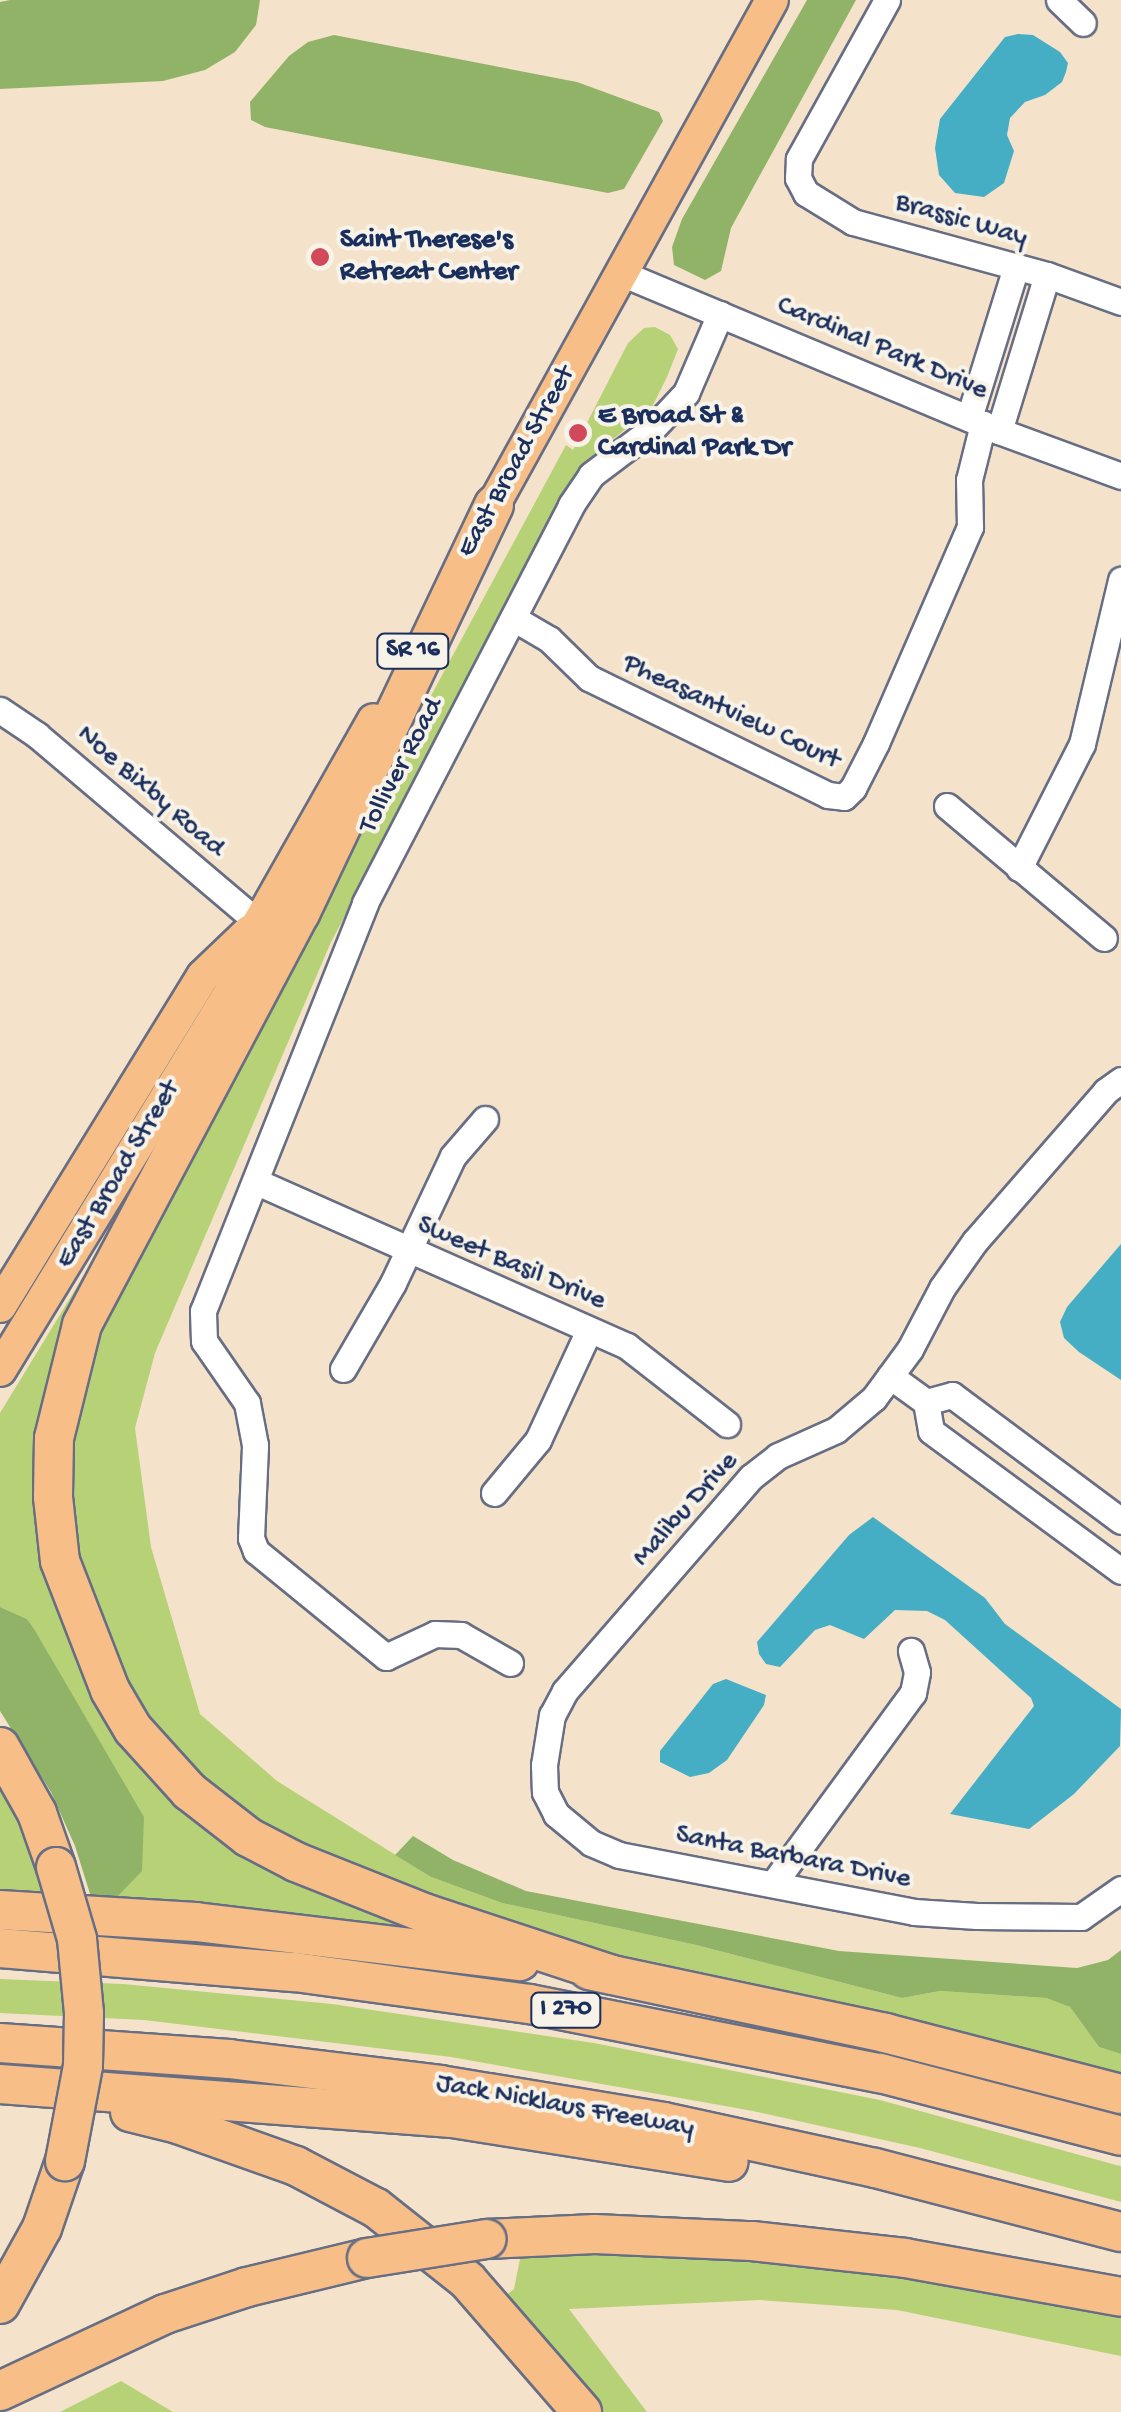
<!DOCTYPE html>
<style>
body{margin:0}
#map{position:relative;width:1121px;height:2412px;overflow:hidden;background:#f4e3ca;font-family:"Gochi Hand",sans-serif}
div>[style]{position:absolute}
.green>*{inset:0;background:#b7d177}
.forest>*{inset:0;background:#91b368}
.water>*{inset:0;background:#45aec4}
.roads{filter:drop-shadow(2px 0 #676e84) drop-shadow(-2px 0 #676e84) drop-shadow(0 2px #676e84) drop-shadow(0 -2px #676e84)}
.minor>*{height:25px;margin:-12.5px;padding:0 12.5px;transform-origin:12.5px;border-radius:12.5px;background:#fff}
.major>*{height:32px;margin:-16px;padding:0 16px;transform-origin:16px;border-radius:16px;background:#f7be88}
.highway>*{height:38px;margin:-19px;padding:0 19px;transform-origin:19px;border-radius:19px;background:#f7be88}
.bridges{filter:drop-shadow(2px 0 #676e84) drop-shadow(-2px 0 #676e84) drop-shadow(0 2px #676e84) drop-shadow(0 -2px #676e84)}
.highway-bridge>*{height:38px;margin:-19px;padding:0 19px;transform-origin:19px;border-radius:19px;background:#f7be88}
.dots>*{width:28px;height:28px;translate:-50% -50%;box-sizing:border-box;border:5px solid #f7f3e8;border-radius:50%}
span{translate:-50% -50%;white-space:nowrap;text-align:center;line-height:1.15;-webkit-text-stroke:8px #f7f3e8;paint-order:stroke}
.shield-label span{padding:2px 8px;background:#f7f3e8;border:2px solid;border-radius:8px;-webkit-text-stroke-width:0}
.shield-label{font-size:25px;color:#1b2f5e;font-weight:700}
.street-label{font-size:28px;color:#1b2f5e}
.poi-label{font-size:28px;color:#1b2f5e;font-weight:700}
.left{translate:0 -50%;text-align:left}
</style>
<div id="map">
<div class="green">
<i style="clip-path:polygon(655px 327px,670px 335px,678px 349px,667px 377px,652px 407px,605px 446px,580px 475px,331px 942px,155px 1353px,135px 1428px,151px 1547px,200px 1714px,277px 1781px,431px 1877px,502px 1903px,696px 1945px,902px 1998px,940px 1991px,1046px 1998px,1070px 2007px,1099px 2047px,1121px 2054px,1121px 2074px,753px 1983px,532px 1936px,299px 1850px,202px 1786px,122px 1690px,77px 1581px,66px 1449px,101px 1309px,566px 445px,573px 450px,628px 343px,644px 328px)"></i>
<i style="clip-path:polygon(136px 1190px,44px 1462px,141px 1753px,436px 1935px,115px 1899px,27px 1619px,0 1607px,0 1413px)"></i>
<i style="clip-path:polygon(0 1777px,15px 1801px,50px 1895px,0 1894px)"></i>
<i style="clip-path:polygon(0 1979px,123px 1984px,332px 2004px,594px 2043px,880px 2100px,1116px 2165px,1121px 2166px,1121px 2202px,920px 2148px,753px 2111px,451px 2057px,144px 2020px,0 2013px)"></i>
<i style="clip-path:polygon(661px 2248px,776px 2258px,1030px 2293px,1121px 2313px,1121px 2356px,897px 2310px,760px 2300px,569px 2309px,647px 2412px,596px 2412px,505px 2296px,514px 2289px,521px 2254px)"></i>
<i style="clip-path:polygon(121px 2381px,173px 2412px,60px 2412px)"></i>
</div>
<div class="forest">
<i style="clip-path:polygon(10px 0,260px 0,256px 25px,235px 52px,205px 70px,163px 81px,0 89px,0 2px)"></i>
<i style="clip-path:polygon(807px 0,856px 0,731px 228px,721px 271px,705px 280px,674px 265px,672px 247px,682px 219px)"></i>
<i style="clip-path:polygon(334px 35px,577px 82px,659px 112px,663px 121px,624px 189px,608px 193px,265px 127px,251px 120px,250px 102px,289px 56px,308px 42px)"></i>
<i style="clip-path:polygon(0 1607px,27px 1619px,34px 1629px,144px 1817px,142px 1871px,115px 1899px,91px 1897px,75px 1846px,51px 1792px,0 1711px)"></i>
<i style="clip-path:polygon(413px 1836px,453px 1860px,526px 1891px,839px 1951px,1077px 1968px,1108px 1960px,1121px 1950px,1121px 2054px,1099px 2047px,1070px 2007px,1046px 1998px,940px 1991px,902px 1998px,696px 1945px,502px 1903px,431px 1877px,395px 1855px)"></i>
</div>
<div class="water">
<i style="clip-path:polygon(1018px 34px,1033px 35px,1060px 52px,1068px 63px,1066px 72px,1062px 82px,1045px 95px,1025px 102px,1010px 118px,1007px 135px,1014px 151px,1004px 183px,984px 197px,955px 193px,939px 175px,935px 148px,940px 119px,1005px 37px)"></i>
<i style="clip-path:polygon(1121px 1244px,1121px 1380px,1079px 1352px,1064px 1338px,1060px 1322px,1067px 1307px)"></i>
<i style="clip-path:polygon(873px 1517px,985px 1598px,1005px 1624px,1121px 1709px,1120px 1746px,1074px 1794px,1029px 1829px,950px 1814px,1034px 1706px,1031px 1698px,945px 1620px,927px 1611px,895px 1610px,864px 1639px,830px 1625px,815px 1630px,780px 1667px,766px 1664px,759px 1654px,757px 1642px,849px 1535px)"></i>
<i style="clip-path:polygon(726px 1679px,766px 1695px,764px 1705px,727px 1760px,709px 1773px,690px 1777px,660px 1762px,660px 1751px,713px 1684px)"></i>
</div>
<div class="roads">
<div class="minor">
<i style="left:887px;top:0;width:182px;rotate:119deg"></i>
<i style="left:799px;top:159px;width:19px;rotate:93deg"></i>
<i style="left:798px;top:178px;width:17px;rotate:62deg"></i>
<i style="left:806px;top:193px;width:55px;rotate:31.7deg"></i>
<i style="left:853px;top:222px;width:201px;rotate:15.3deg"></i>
<i style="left:1047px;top:275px;width:79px;rotate:20deg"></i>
<i style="left:1059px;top:0;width:33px;rotate:44deg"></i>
<i style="left:621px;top:273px;width:410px;rotate:22.7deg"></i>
<i style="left:999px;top:431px;width:130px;rotate:20.2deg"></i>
<i style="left:969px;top:418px;width:158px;rotate:-72.7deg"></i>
<i style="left:999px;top:431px;width:163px;rotate:-72.9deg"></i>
<i style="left:513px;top:618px;width:42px;rotate:30.3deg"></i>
<i style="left:549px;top:639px;width:56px;rotate:44.3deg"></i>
<i style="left:589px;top:678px;width:266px;rotate:26.1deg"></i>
<i style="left:828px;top:795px;width:16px;rotate:7deg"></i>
<i style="left:844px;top:797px;width:13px;rotate:-45deg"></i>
<i style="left:853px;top:788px;width:51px;rotate:-62.9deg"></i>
<i style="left:876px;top:743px;width:236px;rotate:-66.5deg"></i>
<i style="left:970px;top:527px;width:47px;rotate:-91.2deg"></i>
<i style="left:969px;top:480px;width:58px;rotate:-76deg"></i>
<i style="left:0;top:710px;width:45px;rotate:34deg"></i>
<i style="left:37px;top:735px;width:291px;rotate:40.3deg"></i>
<i style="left:947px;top:806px;width:205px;rotate:40.1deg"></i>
<i style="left:1019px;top:868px;width:139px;rotate:-63.1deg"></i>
<i style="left:1082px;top:744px;width:169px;rotate:-76.6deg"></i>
<i style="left:1121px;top:1080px;width:19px;rotate:144deg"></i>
<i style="left:1106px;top:1091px;width:199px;rotate:131.1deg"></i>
<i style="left:975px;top:1241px;width:57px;rotate:125.1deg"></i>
<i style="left:942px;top:1288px;width:69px;rotate:117.7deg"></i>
<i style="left:910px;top:1349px;width:61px;rotate:126.3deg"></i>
<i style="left:874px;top:1398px;width:50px;rotate:139.9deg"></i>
<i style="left:836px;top:1430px;width:64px;rotate:155.9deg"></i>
<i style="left:778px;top:1456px;width:34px;rotate:142deg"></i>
<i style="left:751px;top:1477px;width:284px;rotate:131deg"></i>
<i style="left:565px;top:1691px;width:27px;rotate:118deg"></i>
<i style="left:552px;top:1715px;width:51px;rotate:99.1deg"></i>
<i style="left:544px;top:1765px;width:27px;rotate:88deg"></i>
<i style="left:545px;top:1792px;width:25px;rotate:63deg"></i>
<i style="left:556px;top:1814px;width:45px;rotate:39.6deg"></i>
<i style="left:591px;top:1843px;width:30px;rotate:23deg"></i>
<i style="left:619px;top:1855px;width:300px;rotate:10.9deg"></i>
<i style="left:914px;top:1912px;width:63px;rotate:3.6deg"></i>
<i style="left:977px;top:1916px;width:104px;rotate:0.6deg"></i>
<i style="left:1081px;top:1917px;width:49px;rotate:-35deg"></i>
<i style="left:257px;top:1182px;width:405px;rotate:23.9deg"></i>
<i style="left:627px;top:1346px;width:127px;rotate:38deg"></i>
<i style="left:343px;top:1369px;width:99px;rotate:-59.8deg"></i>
<i style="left:393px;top:1283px;width:140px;rotate:-64.7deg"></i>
<i style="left:453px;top:1156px;width:49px;rotate:-49.1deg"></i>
<i style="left:890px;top:1376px;width:44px;rotate:35.8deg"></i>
<i style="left:926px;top:1402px;width:29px;rotate:80deg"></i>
<i style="left:931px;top:1431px;width:236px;rotate:36.4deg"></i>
<i style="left:926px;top:1402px;width:27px;rotate:-15deg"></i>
<i style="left:952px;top:1395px;width:211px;rotate:36.7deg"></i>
<i style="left:494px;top:1493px;width:69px;rotate:-50.3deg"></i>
<i style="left:538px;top:1440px;width:121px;rotate:-65.1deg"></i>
<i style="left:510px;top:1663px;width:56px;rotate:-150.3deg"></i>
<i style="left:461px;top:1635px;width:26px;rotate:-178deg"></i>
<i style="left:435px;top:1634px;width:54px;rotate:154.9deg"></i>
<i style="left:386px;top:1657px;width:168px;rotate:-140.8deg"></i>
<i style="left:256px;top:1551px;width:14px;rotate:-111deg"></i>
<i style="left:251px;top:1538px;width:93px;rotate:-87.5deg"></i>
<i style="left:255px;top:1445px;width:43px;rotate:-100.8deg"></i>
<i style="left:247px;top:1403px;width:75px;rotate:-124.7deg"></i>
<i style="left:204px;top:1341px;width:30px;rotate:-92deg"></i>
<i style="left:203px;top:1311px;width:439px;rotate:-68.3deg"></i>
<i style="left:365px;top:903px;width:448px;rotate:-62.6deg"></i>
<i style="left:571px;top:505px;width:36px;rotate:-56deg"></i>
<i style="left:591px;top:475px;width:76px;rotate:-37deg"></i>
<i style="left:652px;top:429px;width:50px;rotate:-46.6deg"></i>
<i style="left:686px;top:393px;width:86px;rotate:-66.7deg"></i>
<i style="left:773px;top:1884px;width:237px;rotate:-53.8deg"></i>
<i style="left:913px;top:1693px;width:21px;rotate:-79deg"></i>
<i style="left:917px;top:1672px;width:22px;rotate:-106deg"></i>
</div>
<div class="major">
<i style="left:483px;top:524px;width:598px;rotate:-61.12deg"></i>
<i style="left:0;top:1306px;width:387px;rotate:-58.4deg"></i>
<i style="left:203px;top:976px;width:64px;rotate:-43.7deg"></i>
<i style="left:0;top:1370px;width:443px;rotate:-58.6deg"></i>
<i style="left:231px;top:992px;width:74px;rotate:-67.9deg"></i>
<i style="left:259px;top:923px;width:233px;rotate:-60.5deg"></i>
</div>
<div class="highway">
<i style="left:494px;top:505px;width:452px;rotate:115.4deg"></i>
<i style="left:300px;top:913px;width:466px;rotate:117.9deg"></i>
<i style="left:82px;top:1325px;width:116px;rotate:103.9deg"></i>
<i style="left:54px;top:1438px;width:59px;rotate:91deg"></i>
<i style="left:53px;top:1497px;width:64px;rotate:83.8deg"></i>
<i style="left:60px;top:1561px;width:138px;rotate:68.8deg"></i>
<i style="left:110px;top:1690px;width:45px;rotate:59.5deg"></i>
<i style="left:133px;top:1729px;width:84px;rotate:47.9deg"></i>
<i style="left:189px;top:1791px;width:75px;rotate:37.9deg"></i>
<i style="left:248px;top:1837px;width:54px;rotate:27.5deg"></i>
<i style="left:296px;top:1862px;width:141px;rotate:21.7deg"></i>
<i style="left:427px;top:1914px;width:193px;rotate:18.2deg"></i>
<i style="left:0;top:1747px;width:76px;rotate:60.7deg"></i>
<i style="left:37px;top:1813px;width:57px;rotate:70.6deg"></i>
<i style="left:0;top:1910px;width:196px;rotate:3.5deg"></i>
<i style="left:196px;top:1922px;width:326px;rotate:6.9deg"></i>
<i style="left:0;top:1948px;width:296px;rotate:4.7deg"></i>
<i style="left:295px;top:1972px;width:237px;rotate:7.8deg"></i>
<i style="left:530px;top:2004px;width:357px;rotate:11.2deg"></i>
<i style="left:880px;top:2073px;width:249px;rotate:14.6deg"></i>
<i style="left:589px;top:1970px;width:303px;rotate:12deg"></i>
<i style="left:885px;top:2033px;width:244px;rotate:14.5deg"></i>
<i style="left:0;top:2043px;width:230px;rotate:4deg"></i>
<i style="left:229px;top:2059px;width:213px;rotate:7deg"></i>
<i style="left:440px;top:2085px;width:227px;rotate:9.4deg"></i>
<i style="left:664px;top:2122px;width:216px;rotate:12.3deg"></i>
<i style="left:875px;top:2168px;width:254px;rotate:14.6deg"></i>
<i style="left:0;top:2084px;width:453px;rotate:4.3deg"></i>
<i style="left:452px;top:2118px;width:280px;rotate:9deg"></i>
<i style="left:130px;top:2112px;width:49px;rotate:14deg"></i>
<i style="left:178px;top:2124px;width:125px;rotate:19.6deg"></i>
<i style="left:296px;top:2166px;width:90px;rotate:27.7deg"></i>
<i style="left:376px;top:2208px;width:117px;rotate:38.4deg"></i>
<i style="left:468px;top:2281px;width:174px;rotate:49deg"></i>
<i style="left:487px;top:2239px;width:108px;rotate:-2.7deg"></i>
<i style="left:595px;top:2234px;width:157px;rotate:2.6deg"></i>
<i style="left:752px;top:2241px;width:154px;rotate:6.3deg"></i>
<i style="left:905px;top:2258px;width:219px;rotate:10.2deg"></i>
<i style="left:0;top:2304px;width:87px;rotate:-61.1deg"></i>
<i style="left:42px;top:2228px;width:71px;rotate:-71.1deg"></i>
<i style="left:0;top:2391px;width:182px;rotate:-25deg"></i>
<i style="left:165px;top:2314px;width:86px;rotate:-18.2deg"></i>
<i style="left:247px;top:2287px;width:123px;rotate:-13.6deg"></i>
</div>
</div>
<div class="bridges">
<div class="highway-bridge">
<i style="left:56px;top:1867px;width:75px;rotate:73.7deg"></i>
<i style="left:77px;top:1939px;width:74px;rotate:84.6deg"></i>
<i style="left:84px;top:2013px;width:53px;rotate:91.1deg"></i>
<i style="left:83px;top:2066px;width:97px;rotate:100.7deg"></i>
<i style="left:367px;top:2258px;width:121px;rotate:-9deg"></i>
</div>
</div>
<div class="dots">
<i style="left:320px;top:257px;background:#d1495b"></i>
<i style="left:578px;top:433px;background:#d1495b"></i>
</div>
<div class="shield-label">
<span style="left:413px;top:651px">SR 16</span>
<span style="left:566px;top:2010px">I 270</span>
</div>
<div class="street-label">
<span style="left:961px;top:221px;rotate:16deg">Brassic Way</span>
<span style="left:882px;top:349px;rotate:23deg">Cardinal Park Drive</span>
<span style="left:517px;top:462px;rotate:-61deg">East Broad Street</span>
<span style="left:731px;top:713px;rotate:25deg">Pheasantview Court</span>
<span style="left:402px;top:766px;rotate:-62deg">Tolliver Road</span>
<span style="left:150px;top:792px;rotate:41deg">Noe Bixby Road</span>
<span style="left:119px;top:1175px;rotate:-59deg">East Broad Street</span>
<span style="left:511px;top:1264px;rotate:23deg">Sweet Basil Drive</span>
<span style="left:686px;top:1510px;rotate:-48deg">Malibu Drive</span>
<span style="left:793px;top:1858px;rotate:11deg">Santa Barbara Drive</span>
<span style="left:565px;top:2107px;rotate:10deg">Jack Nicklaus Freeway</span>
</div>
<div class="poi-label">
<span class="left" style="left:340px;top:257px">Saint Therese's<br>Retreat Center</span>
<span class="left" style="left:598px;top:433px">E Broad St &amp;<br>Cardinal Park Dr</span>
</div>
</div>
